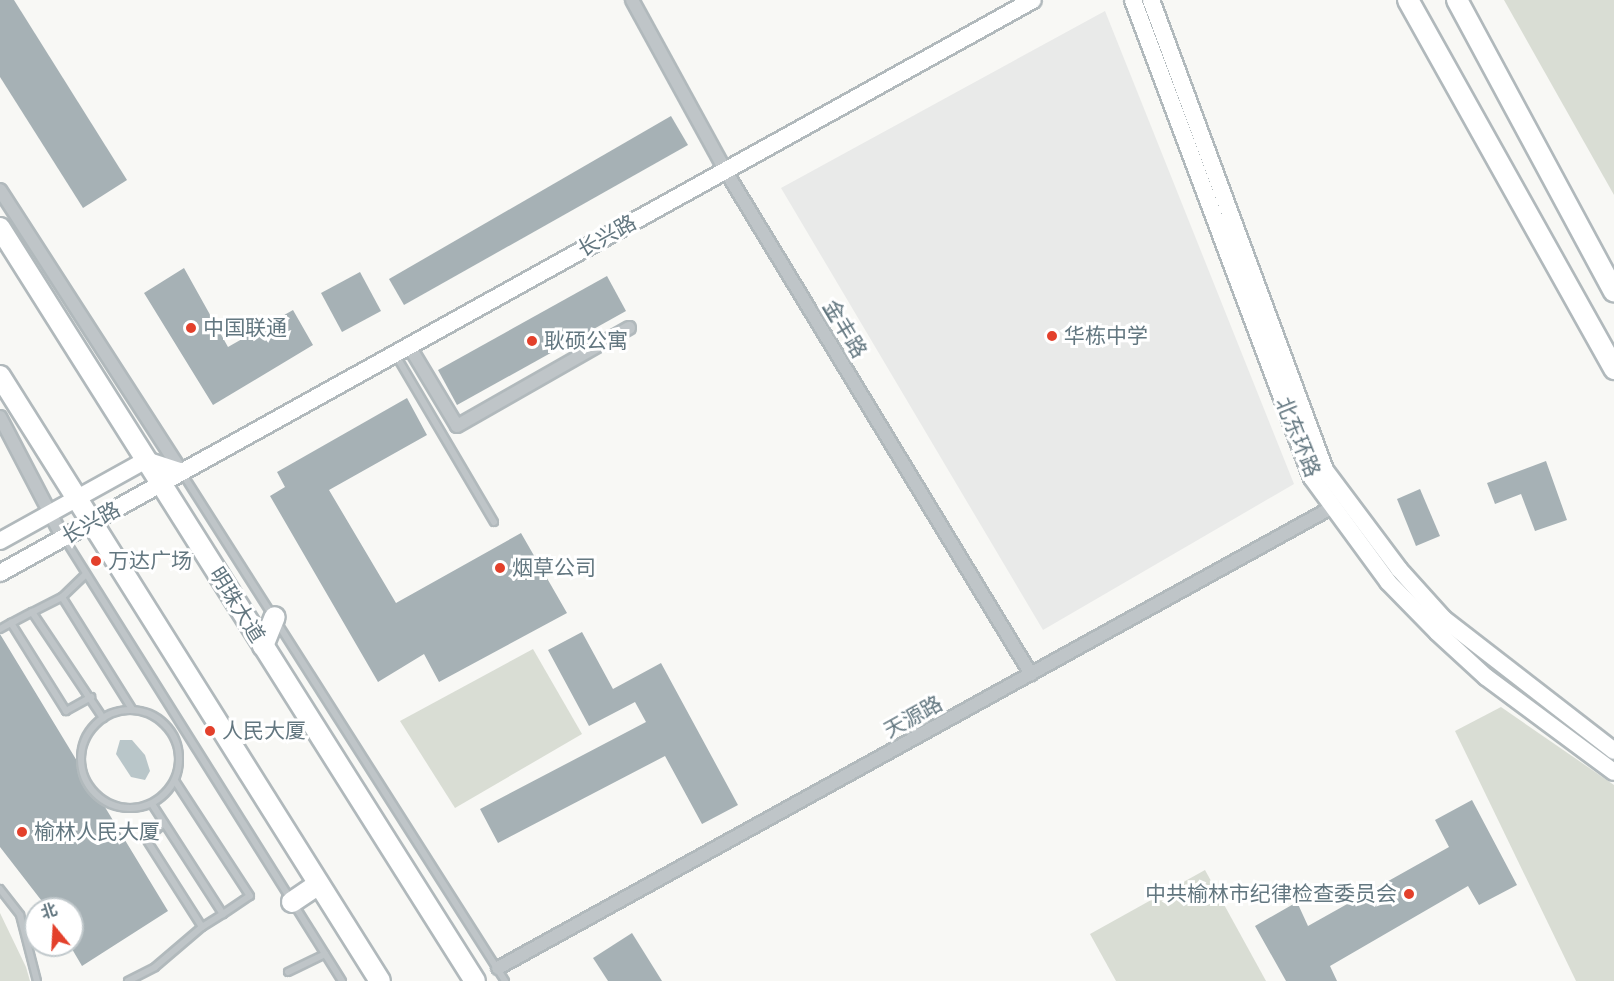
<!DOCTYPE html>
<meta charset="utf-8">
<style>
body{margin:0}
#map{position:relative;width:1614px;height:981px;overflow:hidden;background:#f8f8f5;font-family:"Fira Sans Condensed","Noto Sans SC",sans-serif}
div>[style]{position:absolute}
.built>*{inset:0;background:#e9eae9}
.green>*{inset:0;background:#d9ddd4}
.water>*{inset:0;background:#b9c6c9}
.building>*{inset:0;background:#a6b1b5}
.roads{filter:drop-shadow(2px 0 #b1b9bc) drop-shadow(-2px 0 #b1b9bc) drop-shadow(0 2px #b1b9bc) drop-shadow(0 -2px #b1b9bc)}
.lane>*{height:6px;margin:-3px;padding:0 3px;transform-origin:3px;border-radius:3px;background:#bfc5c8}
.lane>.ring{margin:-3px;padding:0;box-sizing:content-box;background:none;border:6px solid #bfc5c8;border-radius:50%}
.street>*{height:12px;margin:-6px;padding:0 6px;transform-origin:6px;border-radius:6px;background:#bfc5c8}
.secondary>*{height:16px;margin:-8px;padding:0 8px;transform-origin:8px;border-radius:8px;background:#fff}
.primary>*{height:20px;margin:-10px;padding:0 10px;transform-origin:10px;border-radius:10px;background:#fff}
.dots>*{width:16px;height:16px;translate:-50% -50%;box-sizing:border-box;border:3px solid #fff;border-radius:50%}
span{translate:-50% -50%;white-space:nowrap;text-align:center;line-height:1.15;-webkit-text-stroke:6px #fff;paint-order:stroke}
.street-label{font-size:21px;color:#637780}
.poi-label{font-size:21px;color:#637780}
.left{translate:0 -50%;text-align:left}
.right{translate:-100% -50%;text-align:right}
.north{position:absolute;left:24px;top:897px;width:60px;height:60px;box-sizing:border-box;background:#fff;border:2px solid #c1c9cc;border-radius:50%;rotate:342deg;font-size:16px;font-weight:700;line-height:24px;text-align:center;color:#637780}
.north::after{content:'';display:block;margin:auto;width:21px;height:27px;background:#e3402b;clip-path:polygon(50% 0,100% 100%,50% 72%,0 100%)}
</style>
<div id="map">
<div class="built">
<i style="clip-path:polygon(1105px 11px,1294px 484px,1043px 630px,781px 188px)"></i>
</div>
<div class="green">
<i style="clip-path:polygon(1504px 0,1614px 0,1614px 195px)"></i>
<i style="clip-path:polygon(533px 649px,582px 734px,455px 808px,400px 721px)"></i>
<i style="clip-path:polygon(1501px 707px,1614px 785px,1614px 981px,1576px 981px,1455px 731px)"></i>
<i style="clip-path:polygon(1205px 870px,1266px 981px,1116px 981px,1090px 934px)"></i>
<i style="clip-path:polygon(0 913px,26px 967px,30px 981px,0 981px)"></i>
</div>
<div class="water">
<i style="clip-path:polygon(120px 740px,132px 740px,145px 755px,150px 771px,145px 780px,131px 777px,116px 754px)"></i>
</div>
<div class="building">
<i style="clip-path:polygon(0 0,14px 0,127px 180px,83px 208px,0 77px)"></i>
<i style="clip-path:polygon(671px 116px,688px 145px,404px 305px,389px 279px)"></i>
<i style="clip-path:polygon(184px 268px,228px 347px,293px 310px,313px 345px,213px 405px,144px 293px)"></i>
<i style="clip-path:polygon(360px 272px,381px 311px,342px 332px,321px 293px)"></i>
<i style="clip-path:polygon(607px 276px,626px 311px,457px 405px,438px 370px)"></i>
<i style="clip-path:polygon(407px 398px,427px 435px,329px 490px,396px 603px,521px 533px,567px 613px,439px 682px,424px 654px,378px 682px,270px 496px,285px 487px,277px 472px)"></i>
<i style="clip-path:polygon(1546px 461px,1567px 520px,1535px 531px,1521px 494px,1495px 504px,1487px 483px)"></i>
<i style="clip-path:polygon(1420px 489px,1440px 536px,1416px 546px,1397px 499px)"></i>
<i style="clip-path:polygon(582px 632px,613px 689px,661px 663px,738px 805px,702px 824px,665px 756px,498px 843px,480px 809px,646px 722px,635px 702px,589px 726px,548px 650px)"></i>
<i style="clip-path:polygon(0 634px,168px 911px,82px 966px,72px 949px,72px 909px,48px 909px,0 847px)"></i>
<i style="clip-path:polygon(1472px 800px,1517px 885px,1479px 905px,1468px 886px,1330px 966px,1337px 981px,1286px 981px,1255px 926px,1297px 902px,1308px 926px,1449px 847px,1435px 820px)"></i>
<i style="clip-path:polygon(632px 933px,662px 981px,608px 981px,593px 958px)"></i>
</div>
<div class="roads">
<div class="lane">
<i style="left:395px;top:354px;width:195px;rotate:59.5deg"></i>
<i style="left:182px;top:473px;width:602px;rotate:57.55deg"></i>
<i style="left:64px;top:538px;width:523px;rotate:57.89deg"></i>
<i style="left:86px;top:574px;width:33px;rotate:136deg"></i>
<i style="left:62px;top:597px;width:34px;rotate:153deg"></i>
<i style="left:32px;top:612px;width:128px;rotate:56.2deg"></i>
<i style="left:62px;top:597px;width:132px;rotate:58deg"></i>
<i style="left:32px;top:612px;width:24px;rotate:152deg"></i>
<i style="left:11px;top:623px;width:104px;rotate:58deg"></i>
<i style="left:66px;top:711px;width:29px;rotate:-29deg"></i>
<i style="left:0;top:629px;width:13px;rotate:-29deg"></i>
<i class="ring" style="left:81px;top:710px;width:92px;height:92px"></i>
<i style="left:152px;top:804px;width:131px;rotate:57.2deg"></i>
<i style="left:223px;top:914px;width:32px;rotate:-34deg"></i>
<i style="left:250px;top:896px;width:137px;rotate:-123.1deg"></i>
<i style="left:164px;top:823px;width:24px;rotate:138deg"></i>
<i style="left:146px;top:839px;width:104px;rotate:57.5deg"></i>
<i style="left:202px;top:927px;width:25px;rotate:-32deg"></i>
<i style="left:0;top:889px;width:33px;rotate:52deg"></i>
<i style="left:20px;top:915px;width:68px;rotate:75.6deg"></i>
<i style="left:288px;top:972px;width:41px;rotate:-25.9deg"></i>
<i style="left:128px;top:981px;width:30px;rotate:-27deg"></i>
<i style="left:155px;top:967px;width:62px;rotate:-40.4deg"></i>
</div>
<div class="street">
<i style="left:632px;top:0;width:194px;rotate:61.3deg"></i>
<i style="left:725px;top:170px;width:590px;rotate:58.74deg"></i>
<i style="left:0;top:190px;width:336px;rotate:57.2deg"></i>
<i style="left:409px;top:346px;width:93px;rotate:59deg"></i>
<i style="left:457px;top:426px;width:198px;rotate:-29.7deg"></i>
<i style="left:0;top:417px;width:136px;rotate:62.5deg"></i>
<i style="left:498px;top:968px;width:962px;rotate:-28.91deg"></i>
</div>
<div class="secondary">
<i style="left:1133px;top:0;width:510px;rotate:69.47deg"></i>
<i style="left:1312px;top:478px;width:129px;rotate:53.8deg"></i>
<i style="left:1388px;top:582px;width:70px;rotate:45.6deg"></i>
<i style="left:1437px;top:632px;width:67px;rotate:42.6deg"></i>
<i style="left:1486px;top:677px;width:159px;rotate:36.6deg"></i>
<i style="left:1151px;top:0;width:501px;rotate:69.68deg"></i>
<i style="left:1325px;top:470px;width:124px;rotate:53.2deg"></i>
<i style="left:1399px;top:569px;width:67px;rotate:48deg"></i>
<i style="left:1444px;top:619px;width:215px;rotate:37.8deg"></i>
<i style="left:0;top:541px;width:167px;rotate:-29deg"></i>
<i style="left:146px;top:460px;width:38px;rotate:18deg"></i>
<i style="left:0;top:573px;width:1181px;rotate:-29.02deg"></i>
</div>
<div class="primary">
<i style="left:1408px;top:0;width:423px;rotate:60.8deg"></i>
<i style="left:1457px;top:0;width:331px;rotate:61.7deg"></i>
<i style="left:0;top:228px;width:890px;rotate:57.76deg"></i>
<i style="left:0;top:376px;width:714px;rotate:57.87deg"></i>
<i style="left:263px;top:646px;width:31px;rotate:-68deg"></i>
<i style="left:292px;top:902px;width:32px;rotate:-34deg"></i>
</div>
</div>
<div class="dots">
<i style="left:191px;top:328px;background:#e3402b"></i>
<i style="left:1052px;top:336px;background:#e3402b"></i>
<i style="left:532px;top:341px;background:#e3402b"></i>
<i style="left:96px;top:561px;background:#e3402b"></i>
<i style="left:500px;top:568px;background:#e3402b"></i>
<i style="left:210px;top:731px;background:#e3402b"></i>
<i style="left:22px;top:832px;background:#e3402b"></i>
<i style="left:1409px;top:894px;background:#e3402b"></i>
</div>
<div class="street-label">
<span style="left:607px;top:236px;rotate:-29deg">长兴路</span>
<span style="left:845px;top:329px;rotate:59deg">金丰路</span>
<span style="left:1298px;top:437px;rotate:68deg">北东环路</span>
<span style="left:91px;top:523px;rotate:-29deg">长兴路</span>
<span style="left:237px;top:605px;rotate:58deg">明珠大道</span>
<span style="left:913px;top:717px;rotate:-29deg">天源路</span>
</div>
<div class="poi-label">
<span class="left" style="left:203px;top:328px">中国联通</span>
<span class="left" style="left:1064px;top:336px">华栋中学</span>
<span class="left" style="left:544px;top:341px">耿硕公寓</span>
<span class="left" style="left:108px;top:561px">万达广场</span>
<span class="left" style="left:512px;top:568px">烟草公司</span>
<span class="left" style="left:222px;top:731px">人民大厦</span>
<span class="left" style="left:34px;top:832px">榆林人民大厦</span>
<span class="right" style="left:1397px;top:894px">中共榆林市纪律检查委员会</span>
</div>
<div class="north">北</div>
</div>
